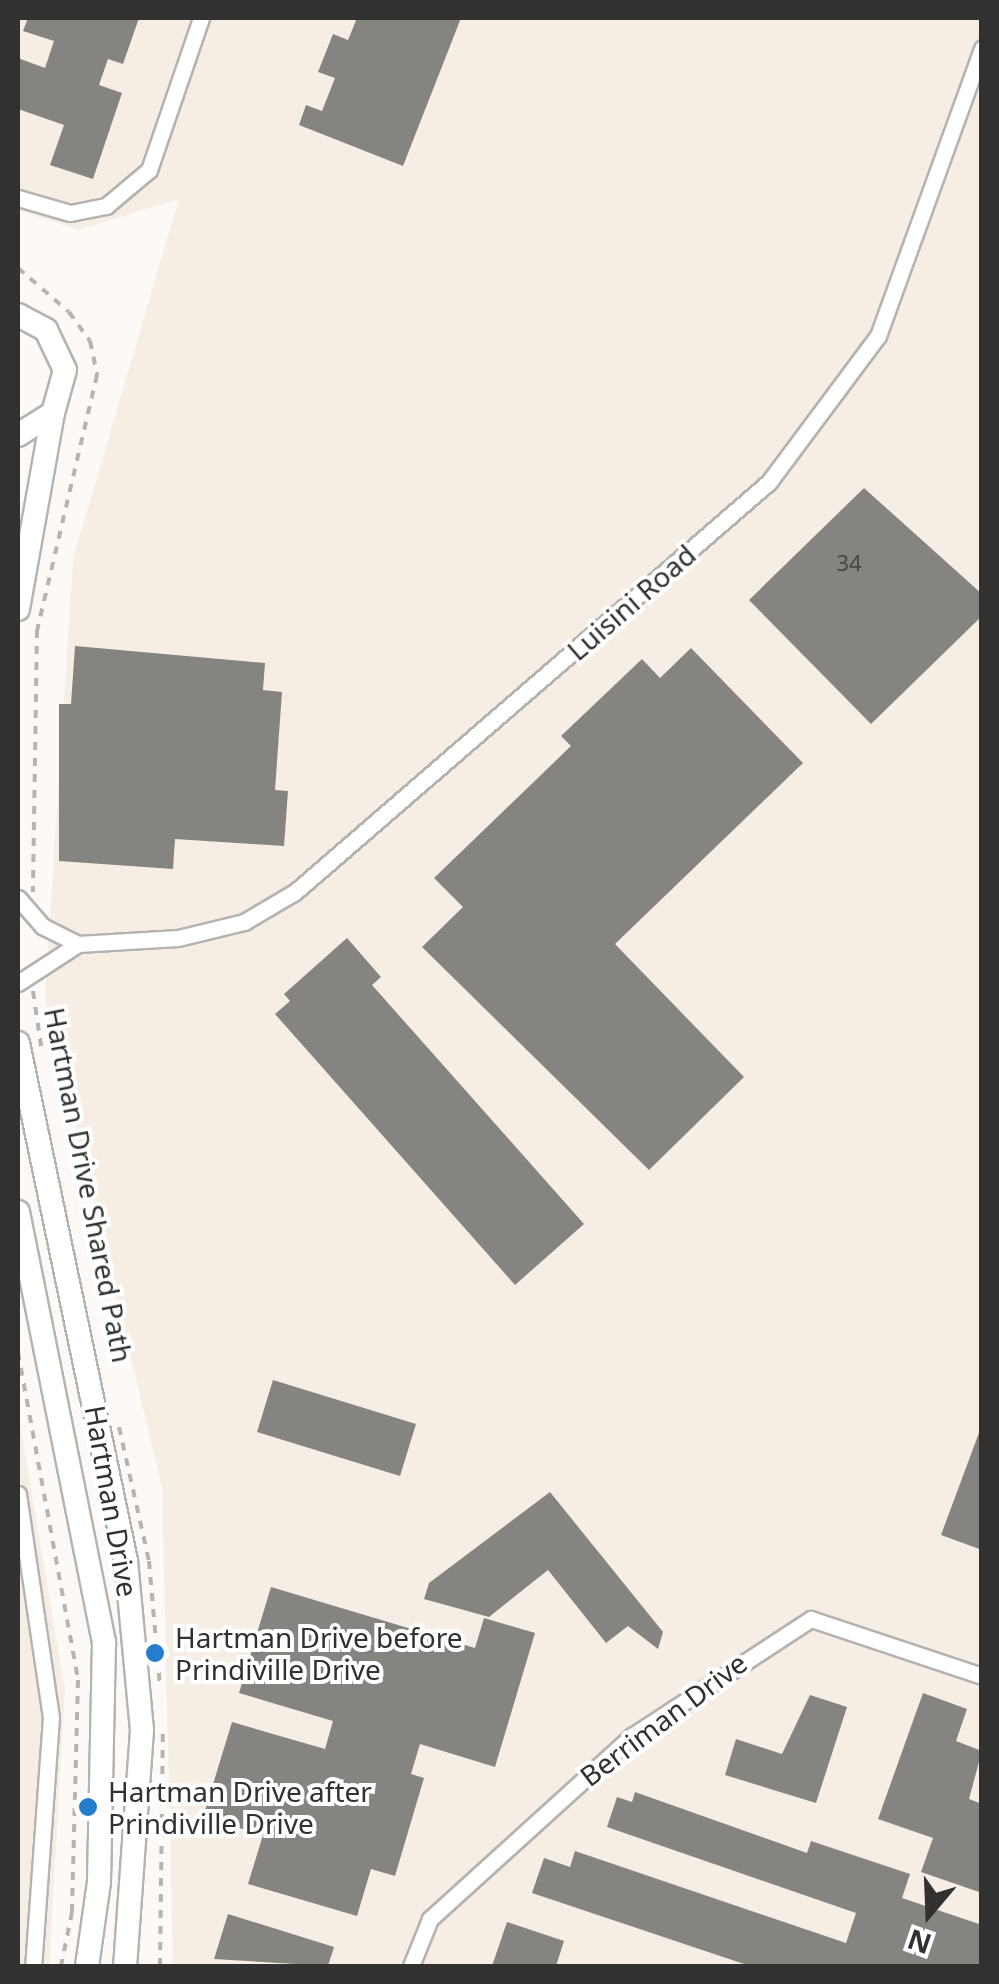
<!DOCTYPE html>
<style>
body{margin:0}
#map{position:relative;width:999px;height:1984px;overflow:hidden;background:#fcf9f6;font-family:"Noto Sans",sans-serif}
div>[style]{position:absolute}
.built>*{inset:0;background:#f6eee5}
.building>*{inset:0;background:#868481}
.path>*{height:4px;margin-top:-2px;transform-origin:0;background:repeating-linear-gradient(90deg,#b6b3b1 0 8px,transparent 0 16px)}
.roads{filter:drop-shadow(2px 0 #b5b3b0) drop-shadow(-2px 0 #b5b3b0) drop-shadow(0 2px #b5b3b0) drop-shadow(0 -2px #b5b3b0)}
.street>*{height:15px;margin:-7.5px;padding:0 7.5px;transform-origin:7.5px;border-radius:7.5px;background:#fff}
.secondary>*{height:22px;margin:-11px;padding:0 11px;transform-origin:11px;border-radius:11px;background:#fff}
.dots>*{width:28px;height:28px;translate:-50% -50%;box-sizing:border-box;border:5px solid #fff;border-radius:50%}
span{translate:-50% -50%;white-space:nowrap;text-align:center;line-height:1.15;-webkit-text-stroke:8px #fff;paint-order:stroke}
.number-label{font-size:22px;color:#474644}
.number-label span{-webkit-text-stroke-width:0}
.street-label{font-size:28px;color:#323130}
.poi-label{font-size:28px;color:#323130}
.left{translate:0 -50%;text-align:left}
.frame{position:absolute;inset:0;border:20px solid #323130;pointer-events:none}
.north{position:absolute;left:879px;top:1864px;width:100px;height:100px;-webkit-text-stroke:8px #fff;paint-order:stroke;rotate:199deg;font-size:28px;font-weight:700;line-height:40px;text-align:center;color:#323130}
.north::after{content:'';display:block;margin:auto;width:35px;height:45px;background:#323130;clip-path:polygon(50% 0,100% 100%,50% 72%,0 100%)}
</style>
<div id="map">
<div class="built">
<i style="clip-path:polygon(18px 18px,981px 18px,981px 1966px,173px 1966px,162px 1488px,45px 997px,73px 559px,179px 199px,79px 230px,18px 210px)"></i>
<i style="clip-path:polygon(18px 1412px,65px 1690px,49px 1966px,18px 1966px)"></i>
</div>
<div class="building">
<i style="clip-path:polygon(28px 18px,139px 18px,123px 64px,108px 59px,99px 85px,122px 93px,93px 179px,50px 165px,64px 125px,18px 109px,18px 58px,45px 68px,54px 41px,23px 31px)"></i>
<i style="clip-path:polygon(357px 18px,461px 18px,403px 166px,299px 125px,306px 105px,322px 111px,335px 78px,318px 72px,333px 34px,348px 40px)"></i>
<i style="clip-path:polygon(864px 488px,982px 594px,982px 616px,871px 724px,749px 600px)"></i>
<i style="clip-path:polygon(75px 646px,265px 663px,263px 690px,282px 692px,275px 790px,288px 791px,284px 846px,175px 839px,173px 869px,59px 861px,59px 704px,71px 704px)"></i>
<i style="clip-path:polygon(691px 648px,803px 763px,615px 944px,744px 1077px,649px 1170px,422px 947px,463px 907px,434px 878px,571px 746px,561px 736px,642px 659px,660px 678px)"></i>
<i style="clip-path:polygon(347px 938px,381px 977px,372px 985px,584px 1224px,515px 1285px,275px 1014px,290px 1001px,284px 994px)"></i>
<i style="clip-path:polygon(273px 1380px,416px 1424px,400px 1476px,257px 1432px)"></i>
<i style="clip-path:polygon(980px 1430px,982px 1430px,982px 1550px,941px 1535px)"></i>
<i style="clip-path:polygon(550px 1492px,663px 1632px,658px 1649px,628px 1626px,606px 1643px,548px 1570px,489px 1617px,424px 1599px,429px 1583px)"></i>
<i style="clip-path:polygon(271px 1587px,475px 1648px,484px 1618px,535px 1633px,495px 1767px,420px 1744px,411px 1774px,424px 1778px,395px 1876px,371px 1869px,357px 1916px,248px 1884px,263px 1835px,203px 1817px,232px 1722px,325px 1749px,333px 1721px,239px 1693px)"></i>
<i style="clip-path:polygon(923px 1693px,967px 1709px,956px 1741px,982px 1751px,969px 1799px,982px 1804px,982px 1893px,921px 1872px,933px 1838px,878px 1819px)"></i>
<i style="clip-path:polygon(810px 1695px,847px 1707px,816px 1803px,725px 1775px,736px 1739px,782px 1754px)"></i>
<i style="clip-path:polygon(635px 1792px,807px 1853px,811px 1841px,910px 1874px,902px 1898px,982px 1925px,982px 1966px,750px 1966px,532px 1893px,544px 1858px,570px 1867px,575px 1851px,846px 1943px,856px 1913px,607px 1827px,617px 1797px,632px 1802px)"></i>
<i style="clip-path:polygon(228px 1914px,334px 1947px,328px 1966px,214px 1959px)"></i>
<i style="clip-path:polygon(507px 1922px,564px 1941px,556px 1966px,492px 1966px)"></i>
</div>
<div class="path">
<i style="left:18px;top:268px;width:67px;rotate:40.8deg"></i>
<i style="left:69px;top:312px;width:36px;rotate:54deg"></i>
<i style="left:90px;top:341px;width:35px;rotate:78deg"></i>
<i style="left:97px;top:375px;width:262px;rotate:103.2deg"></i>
<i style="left:37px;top:630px;width:262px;rotate:90.9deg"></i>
<i style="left:33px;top:991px;width:56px;rotate:81.7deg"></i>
<i style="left:18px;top:1352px;width:333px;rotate:79.6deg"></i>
<i style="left:78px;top:1680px;width:232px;rotate:91.5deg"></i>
<i style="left:72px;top:1912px;width:55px;rotate:101.5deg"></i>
<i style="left:119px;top:1427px;width:137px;rotate:77.4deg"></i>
<i style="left:149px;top:1561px;width:127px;rotate:85deg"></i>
<i style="left:160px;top:1966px;width:234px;rotate:-89.3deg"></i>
</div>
<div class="roads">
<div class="street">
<i style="left:18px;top:198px;width:54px;rotate:16.1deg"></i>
<i style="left:70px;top:213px;width:37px;rotate:-11deg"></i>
<i style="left:106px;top:206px;width:56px;rotate:-39.9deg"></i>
<i style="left:149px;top:170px;width:161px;rotate:-71.1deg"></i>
<i style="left:18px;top:898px;width:37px;rotate:49deg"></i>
<i style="left:42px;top:926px;width:40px;rotate:26.6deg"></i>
<i style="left:18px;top:983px;width:72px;rotate:-33deg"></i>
<i style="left:78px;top:944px;width:100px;rotate:-3.4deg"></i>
<i style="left:178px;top:938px;width:68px;rotate:-13.6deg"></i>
<i style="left:244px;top:922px;width:59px;rotate:-30.5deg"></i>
<i style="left:295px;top:892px;width:627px;rotate:-40.86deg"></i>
<i style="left:769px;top:482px;width:182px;rotate:-53.3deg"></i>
<i style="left:878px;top:336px;width:306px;rotate:-70.1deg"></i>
<i style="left:18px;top:1494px;width:225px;rotate:81.6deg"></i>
<i style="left:51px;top:1717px;width:250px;rotate:94.1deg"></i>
<i style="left:411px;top:1966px;width:51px;rotate:-68deg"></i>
<i style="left:430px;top:1919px;width:273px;rotate:-42.2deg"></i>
<i style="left:632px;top:1736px;width:214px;rotate:-33.2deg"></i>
<i style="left:811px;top:1619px;width:180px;rotate:18.4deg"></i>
</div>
<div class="secondary">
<i style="left:18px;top:315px;width:32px;rotate:28deg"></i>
<i style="left:46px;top:330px;width:44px;rotate:64.6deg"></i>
<i style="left:65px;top:370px;width:45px;rotate:105.6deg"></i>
<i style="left:53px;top:413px;width:41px;rotate:147.8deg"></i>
<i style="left:18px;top:609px;width:199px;rotate:-79.9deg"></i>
<i style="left:18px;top:1043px;width:529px;rotate:78.22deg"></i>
<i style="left:126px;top:1561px;width:170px;rotate:84.6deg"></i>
<i style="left:142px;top:1730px;width:237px;rotate:94.1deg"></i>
<i style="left:18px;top:1212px;width:439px;rotate:78.7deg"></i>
<i style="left:104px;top:1642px;width:240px;rotate:91.2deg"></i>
<i style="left:99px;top:1882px;width:85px;rotate:98.1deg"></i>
</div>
</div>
<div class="dots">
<i style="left:155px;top:1653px;background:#247ecb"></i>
<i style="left:88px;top:1807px;background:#247ecb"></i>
</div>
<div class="number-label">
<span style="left:849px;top:563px">34</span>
</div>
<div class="street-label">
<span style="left:631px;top:602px;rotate:-41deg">Luisini Road</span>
<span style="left:89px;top:1185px;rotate:79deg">Hartman Drive Shared Path</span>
<span style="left:112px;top:1501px;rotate:80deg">Hartman Drive</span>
<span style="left:663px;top:1719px;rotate:-37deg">Berriman Drive</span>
</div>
<div class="poi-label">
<span class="left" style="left:175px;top:1653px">Hartman Drive before<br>Prindiville Drive</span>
<span class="left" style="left:108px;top:1807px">Hartman Drive after<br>Prindiville Drive</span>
</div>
<div class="frame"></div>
<div class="north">N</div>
</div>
